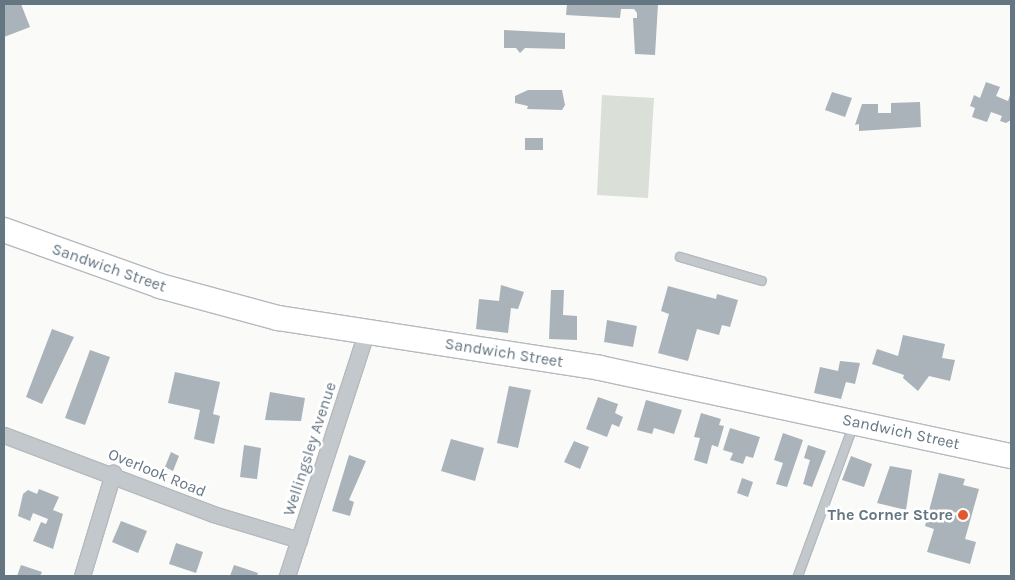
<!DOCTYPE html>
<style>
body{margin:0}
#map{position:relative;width:1015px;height:580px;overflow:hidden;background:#fafaf8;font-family:Karla,sans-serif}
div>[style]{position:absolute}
.green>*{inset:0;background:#dadfd7}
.building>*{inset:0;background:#aab3b9}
.roads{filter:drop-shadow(1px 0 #b5babe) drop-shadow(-1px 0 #b5babe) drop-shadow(0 1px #b5babe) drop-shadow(0 -1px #b5babe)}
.lane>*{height:8px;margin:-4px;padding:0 4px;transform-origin:4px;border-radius:4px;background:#c3c8cc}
.street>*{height:15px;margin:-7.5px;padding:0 7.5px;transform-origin:7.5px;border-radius:7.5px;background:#c3c8cc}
.primary>*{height:24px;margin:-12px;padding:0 12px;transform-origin:12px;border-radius:12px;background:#fff}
.dots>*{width:14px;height:14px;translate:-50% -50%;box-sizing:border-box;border:2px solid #fff;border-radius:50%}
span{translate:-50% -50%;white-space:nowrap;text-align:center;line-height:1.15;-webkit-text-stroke:5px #fff;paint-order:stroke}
.street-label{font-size:16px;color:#657683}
.poi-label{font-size:16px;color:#657683;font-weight:700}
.right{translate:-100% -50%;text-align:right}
.frame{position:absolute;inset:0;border:5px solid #657683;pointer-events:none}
</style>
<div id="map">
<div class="green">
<i style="clip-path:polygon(602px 95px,654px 98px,648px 198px,597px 195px)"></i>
</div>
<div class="building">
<i style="clip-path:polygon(4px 4px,21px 4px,30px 27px,4px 37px)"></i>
<i style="clip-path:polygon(567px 4px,658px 4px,655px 55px,635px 54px,633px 18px,637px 18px,637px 13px,634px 9px,621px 9px,620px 18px,566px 15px)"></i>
<i style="clip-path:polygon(504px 30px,565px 33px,565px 49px,525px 48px,520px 53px,516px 48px,504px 48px)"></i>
<i style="clip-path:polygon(986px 82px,1000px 87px,996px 96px,1008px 101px,1011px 92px,1011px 120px,1006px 123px,1000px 121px,1002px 116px,991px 112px,987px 122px,972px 117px,975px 108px,970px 106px,974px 95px,980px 98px)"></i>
<i style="clip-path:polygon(528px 90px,562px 90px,565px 105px,562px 110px,527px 109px,528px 106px,515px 103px,515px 96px)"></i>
<i style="clip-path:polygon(832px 92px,852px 98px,845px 117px,825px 110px)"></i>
<i style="clip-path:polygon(920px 102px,921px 127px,859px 131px,859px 124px,855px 125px,862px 104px,878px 104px,878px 113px,891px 113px,891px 103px)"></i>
<i style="clip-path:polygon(525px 138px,543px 138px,543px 150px,525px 150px)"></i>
<i style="clip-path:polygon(501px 285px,524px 292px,518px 309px,511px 308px,508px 333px,476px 329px,479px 299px,499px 301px)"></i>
<i style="clip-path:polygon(668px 286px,716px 299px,717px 294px,738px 300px,730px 327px,722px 325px,719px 335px,697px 329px,688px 361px,658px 353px,669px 314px,661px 311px)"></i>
<i style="clip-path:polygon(551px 290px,564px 290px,563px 315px,577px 316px,577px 340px,549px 339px)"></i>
<i style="clip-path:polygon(607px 320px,637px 326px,633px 347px,604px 342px)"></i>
<i style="clip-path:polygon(52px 329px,74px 337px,42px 404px,26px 397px)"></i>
<i style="clip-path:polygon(903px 335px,945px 344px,942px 358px,955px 360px,950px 381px,929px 376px,918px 391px,903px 378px,904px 375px,872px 364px,877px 349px,898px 356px)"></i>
<i style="clip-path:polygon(90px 350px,110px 357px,85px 425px,65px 418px)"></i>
<i style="clip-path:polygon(840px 361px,860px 363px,855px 384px,846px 382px,841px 399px,814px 393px,820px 367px,838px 371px)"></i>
<i style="clip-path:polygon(175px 372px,220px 382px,213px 414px,220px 416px,214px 444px,194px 439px,200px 410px,168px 403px)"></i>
<i style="clip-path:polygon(509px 386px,531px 390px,518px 448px,497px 443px)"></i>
<i style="clip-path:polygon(270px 392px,305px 398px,301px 421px,265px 420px)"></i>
<i style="clip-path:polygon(598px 397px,618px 404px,615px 413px,623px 417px,619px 427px,612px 424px,607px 437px,586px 429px)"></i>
<i style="clip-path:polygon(646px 400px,682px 410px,674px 434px,654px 428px,652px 434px,637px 430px)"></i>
<i style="clip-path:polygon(701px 413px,721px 419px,719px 425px,724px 426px,718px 447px,712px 445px,707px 464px,694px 460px,700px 438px,694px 437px)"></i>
<i style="clip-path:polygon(730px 428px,760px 437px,753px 458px,746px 456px,743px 464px,730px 460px,733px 453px,723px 450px)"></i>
<i style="clip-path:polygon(783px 433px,803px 440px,787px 487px,776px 484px,783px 463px,774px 460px)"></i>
<i style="clip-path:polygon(451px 439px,484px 448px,475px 481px,441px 471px)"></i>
<i style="clip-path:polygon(574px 441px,589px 447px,580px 469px,564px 462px)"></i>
<i style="clip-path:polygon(244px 445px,261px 448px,257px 479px,240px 477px)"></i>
<i style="clip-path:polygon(808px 445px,826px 451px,812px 487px,803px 484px,810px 460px,804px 458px)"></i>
<i style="clip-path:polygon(171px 452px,179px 456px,173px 471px,165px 467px)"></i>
<i style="clip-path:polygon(349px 455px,366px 461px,349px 500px,354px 502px,350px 516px,332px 511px)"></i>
<i style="clip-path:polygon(851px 456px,872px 464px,864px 487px,842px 480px)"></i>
<i style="clip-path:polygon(890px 466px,912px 470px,906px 510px,877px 503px)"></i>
<i style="clip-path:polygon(939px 473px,965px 479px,963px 485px,979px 489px,965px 539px,976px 542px,970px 564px,927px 552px,934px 529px,925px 526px)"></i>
<i style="clip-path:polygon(742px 478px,753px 482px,748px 497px,737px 493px)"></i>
<i style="clip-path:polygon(39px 489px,59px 497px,53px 510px,63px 514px,53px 549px,33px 541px,41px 522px,46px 524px,48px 519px,33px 513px,30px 521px,18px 516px,23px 494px,28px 490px,37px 494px)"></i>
<i style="clip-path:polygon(121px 521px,147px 531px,138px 553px,112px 542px)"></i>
<i style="clip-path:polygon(176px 543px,203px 552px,196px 573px,169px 564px)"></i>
<i style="clip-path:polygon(21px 565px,42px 572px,40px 576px,17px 576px)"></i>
<i style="clip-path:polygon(234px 565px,258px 573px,257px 576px,230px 576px)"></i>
</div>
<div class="roads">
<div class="lane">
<i style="left:680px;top:257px;width:85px;rotate:16.3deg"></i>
<i style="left:798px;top:576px;width:162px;rotate:-69.8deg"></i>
</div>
<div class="street">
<i style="left:4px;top:435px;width:223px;rotate:20.7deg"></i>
<i style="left:213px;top:514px;width:90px;rotate:16.8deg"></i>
<i style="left:82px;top:576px;width:108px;rotate:-73.2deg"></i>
<i style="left:287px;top:576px;width:256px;rotate:-72deg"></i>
</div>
<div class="primary">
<i style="left:4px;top:230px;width:166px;rotate:19.7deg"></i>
<i style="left:160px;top:286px;width:122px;rotate:15.2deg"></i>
<i style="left:278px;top:318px;width:326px;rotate:8.8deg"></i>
<i style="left:600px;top:368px;width:420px;rotate:12.1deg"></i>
</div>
</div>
<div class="dots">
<i style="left:963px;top:515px;background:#e4572e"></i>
</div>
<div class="street-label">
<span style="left:109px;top:268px;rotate:19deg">Sandwich Street</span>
<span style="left:504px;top:353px;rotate:9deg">Sandwich Street</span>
<span style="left:901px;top:432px;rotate:12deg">Sandwich Street</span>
<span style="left:310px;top:449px;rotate:-72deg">Wellingsley Avenue</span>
<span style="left:157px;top:473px;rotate:22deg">Overlook Road</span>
</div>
<div class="poi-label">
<span class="right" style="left:953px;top:515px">The Corner Store</span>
</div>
<div class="frame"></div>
</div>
